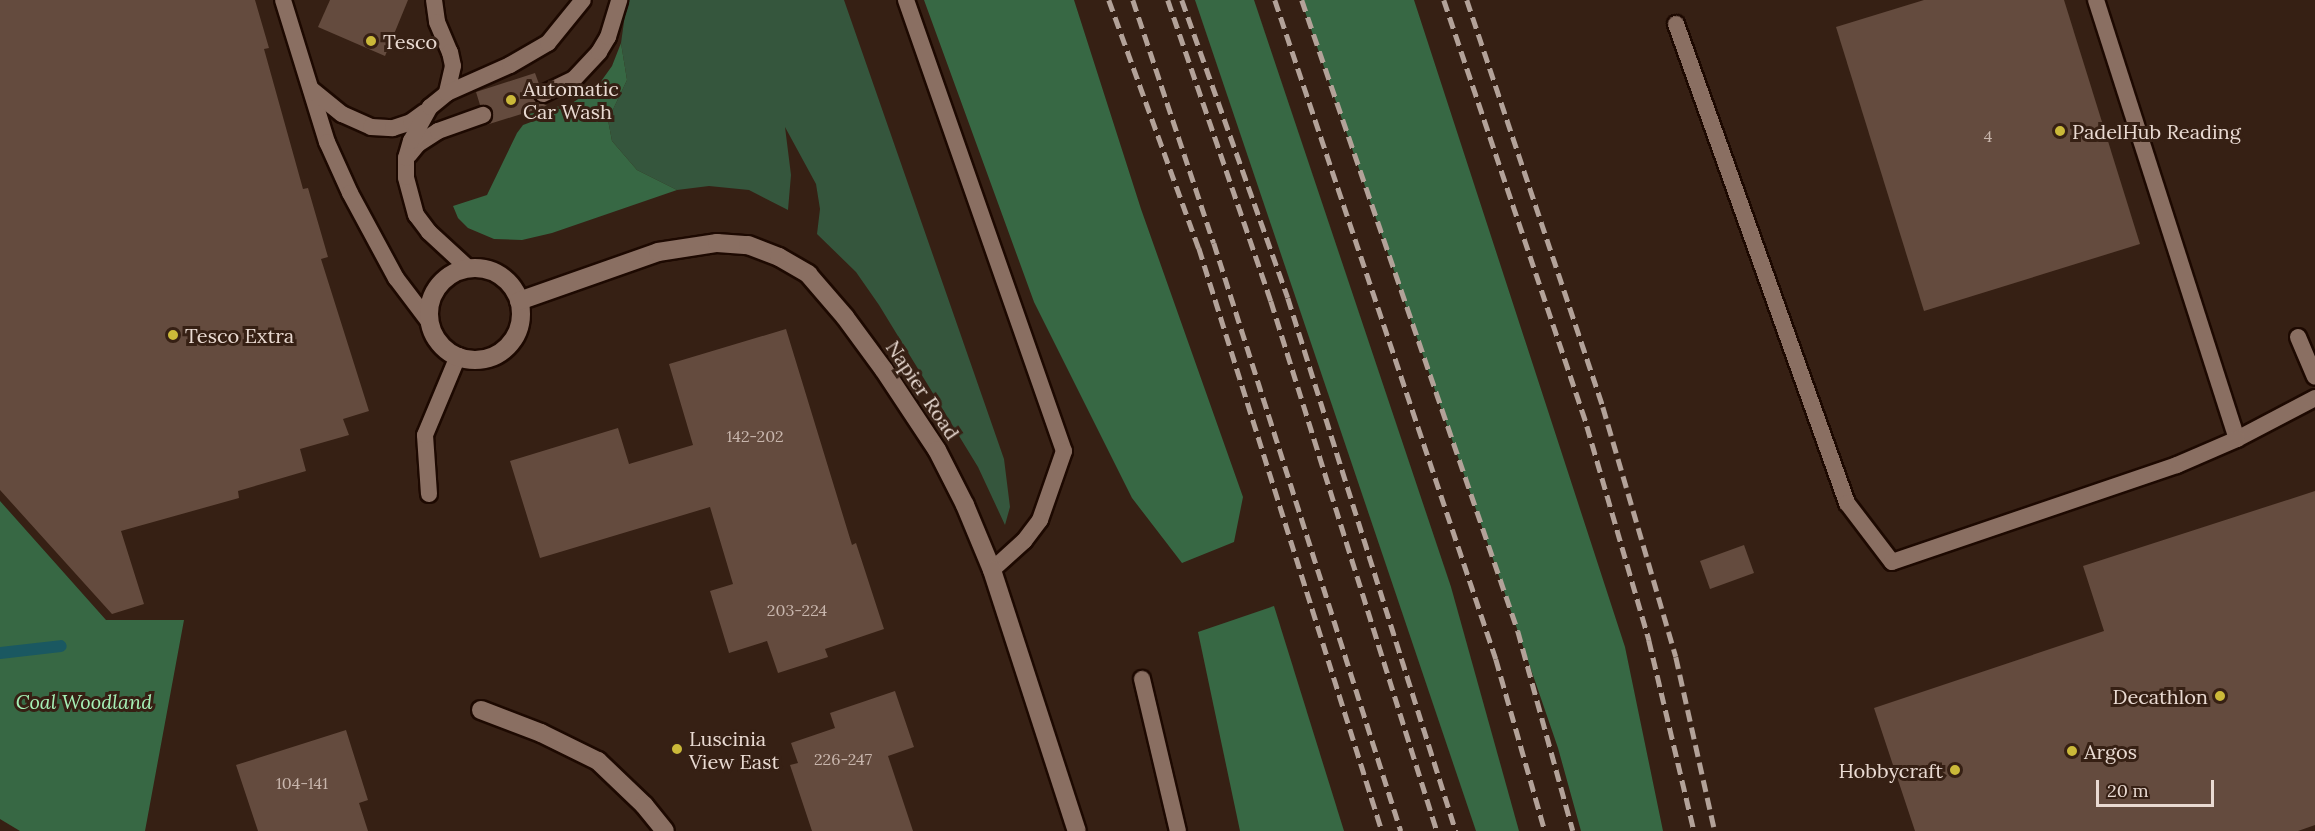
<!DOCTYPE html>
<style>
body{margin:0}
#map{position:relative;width:2315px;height:831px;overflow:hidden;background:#362014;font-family:Lora,serif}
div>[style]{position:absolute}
.green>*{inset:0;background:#35563d}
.forest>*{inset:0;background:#376844}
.stream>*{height:12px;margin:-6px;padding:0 6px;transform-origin:6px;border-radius:6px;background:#1a5861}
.building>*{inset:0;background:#644b3e}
.roads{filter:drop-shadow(2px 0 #1d0901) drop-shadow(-2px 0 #1d0901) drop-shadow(0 2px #1d0901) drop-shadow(0 -2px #1d0901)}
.lane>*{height:16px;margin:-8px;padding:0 8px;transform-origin:8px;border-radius:8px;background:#8a6f62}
.street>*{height:18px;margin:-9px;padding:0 9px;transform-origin:9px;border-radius:9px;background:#8a6f62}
.street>.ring{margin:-9px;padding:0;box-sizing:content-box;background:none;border:18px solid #8a6f62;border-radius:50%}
.rail>*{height:4.5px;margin-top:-2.25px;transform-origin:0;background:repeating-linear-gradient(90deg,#b3a299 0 12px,transparent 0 18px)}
.dots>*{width:16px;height:16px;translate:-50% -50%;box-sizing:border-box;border:3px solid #362014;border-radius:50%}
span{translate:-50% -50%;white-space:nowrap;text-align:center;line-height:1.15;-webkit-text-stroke:6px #362014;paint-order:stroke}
.number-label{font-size:16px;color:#c8b6ad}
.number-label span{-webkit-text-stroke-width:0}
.poi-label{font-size:20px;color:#e9dad2}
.left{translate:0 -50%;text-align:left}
.right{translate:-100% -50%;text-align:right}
.street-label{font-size:20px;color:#e9dad2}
.park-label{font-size:20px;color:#a6f1b7;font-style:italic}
.scale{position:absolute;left:2096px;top:780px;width:118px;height:27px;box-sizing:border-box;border:3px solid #e9dad2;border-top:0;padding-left:8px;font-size:18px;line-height:21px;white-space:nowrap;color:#e9dad2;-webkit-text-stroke:4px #362014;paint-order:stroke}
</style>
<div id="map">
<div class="green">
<i style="clip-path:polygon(627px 0,844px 0,1004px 459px,1010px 507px,1005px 525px,978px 467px,879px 305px,856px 272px,817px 234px,820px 209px,816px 184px,785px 127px,791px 175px,788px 210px,749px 190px,709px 186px,677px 190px,637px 170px,612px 141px,608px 120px,627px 80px,621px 43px)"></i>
</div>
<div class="forest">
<i style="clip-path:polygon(924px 0,1074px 0,1141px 209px,1243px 497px,1234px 542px,1182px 563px,1132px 498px,1034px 302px)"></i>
<i style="clip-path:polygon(1195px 0,1254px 0,1451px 587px,1519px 831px,1476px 831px)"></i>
<i style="clip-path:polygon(1301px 0,1414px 0,1625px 647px,1663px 831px,1581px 831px,1558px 748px)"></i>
<i style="clip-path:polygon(621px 43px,627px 80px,608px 120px,612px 141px,637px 170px,677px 190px,552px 233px,522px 240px,494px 239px,468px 228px,458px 218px,453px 206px,487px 195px,517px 133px,523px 125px,531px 122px,529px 114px,572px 103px,597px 87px,612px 66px)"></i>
<i style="clip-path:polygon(0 501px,106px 620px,184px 620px,145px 831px,20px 831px,0 819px)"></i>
<i style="clip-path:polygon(1274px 606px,1344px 831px,1240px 831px,1198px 632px)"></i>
</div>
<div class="stream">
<i style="left:0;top:653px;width:61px;rotate:-6.5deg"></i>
</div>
<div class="building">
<i style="clip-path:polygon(0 0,255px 0,269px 48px,264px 49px,303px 189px,308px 188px,328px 257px,321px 259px,369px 411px,343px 419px,349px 435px,300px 449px,306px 471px,238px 491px,239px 498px,121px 531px,144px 604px,112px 614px,0 490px)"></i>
<i style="clip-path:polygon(330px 0,408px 0,385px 56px,318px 27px)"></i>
<i style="clip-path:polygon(1924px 0,2064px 0,2140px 244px,1924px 311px,1836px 27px)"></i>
<i style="clip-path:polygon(535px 73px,539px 84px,534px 89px,533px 98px,547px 106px,486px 125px,491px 121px,493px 112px,489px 107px,480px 105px,476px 92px)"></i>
<i style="clip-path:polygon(786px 329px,852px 545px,856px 543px,884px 629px,825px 649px,828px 657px,778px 673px,767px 641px,729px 653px,710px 591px,733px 584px,710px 507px,540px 558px,510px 461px,618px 428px,629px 464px,693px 445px,669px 364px)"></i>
<i style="clip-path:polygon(2315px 491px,2315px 825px,2298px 831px,1915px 831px,1874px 708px,2104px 631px,2083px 566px)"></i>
<i style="clip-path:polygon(1744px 545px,1754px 573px,1710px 589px,1700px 561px)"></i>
<i style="clip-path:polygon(895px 691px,914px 747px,888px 756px,913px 831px,812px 831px,790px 765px,798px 763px,791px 743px,835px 728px,830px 713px)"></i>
<i style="clip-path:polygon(346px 730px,368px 800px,359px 803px,368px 831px,258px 831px,236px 765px)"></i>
</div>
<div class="roads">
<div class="lane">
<i style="left:283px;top:0;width:149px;rotate:72.8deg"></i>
<i style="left:327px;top:142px;width:56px;rotate:65.7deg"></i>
<i style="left:350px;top:193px;width:97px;rotate:61.6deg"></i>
<i style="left:396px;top:278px;width:56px;rotate:52.9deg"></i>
<i style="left:434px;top:0;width:22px;rotate:82deg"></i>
<i style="left:437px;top:22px;width:33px;rotate:67deg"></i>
<i style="left:450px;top:52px;width:14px;rotate:78deg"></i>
<i style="left:453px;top:66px;width:28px;rotate:103deg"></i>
<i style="left:906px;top:0;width:478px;rotate:70.7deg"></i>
<i style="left:1064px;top:451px;width:73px;rotate:109.2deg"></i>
<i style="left:1040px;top:520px;width:26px;rotate:127deg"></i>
<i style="left:1024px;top:541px;width:43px;rotate:137.8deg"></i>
<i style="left:2096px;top:0;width:461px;rotate:72.2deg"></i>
<i style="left:2237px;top:439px;width:88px;rotate:-27.7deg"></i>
<i style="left:1676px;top:24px;width:509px;rotate:70.35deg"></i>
<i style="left:1847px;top:503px;width:74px;rotate:52.7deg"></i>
<i style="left:1892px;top:562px;width:301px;rotate:-18.8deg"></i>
<i style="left:2177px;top:465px;width:65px;rotate:-23.4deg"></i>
<i style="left:311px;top:89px;width:40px;rotate:39deg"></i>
<i style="left:342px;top:114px;width:32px;rotate:24deg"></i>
<i style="left:371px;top:127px;width:22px;rotate:3deg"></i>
<i style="left:393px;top:128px;width:19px;rotate:-18deg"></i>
<i style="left:411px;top:122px;width:17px;rotate:-36deg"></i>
<i style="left:543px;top:94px;width:34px;rotate:-26deg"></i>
<i style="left:574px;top:79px;width:37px;rotate:-47deg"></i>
<i style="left:599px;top:52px;width:17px;rotate:-59deg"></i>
<i style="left:608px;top:37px;width:39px;rotate:-73deg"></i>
<i style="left:409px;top:155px;width:14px;rotate:-51deg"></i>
<i style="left:418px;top:144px;width:24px;rotate:-33deg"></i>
<i style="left:438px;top:131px;width:48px;rotate:-19.6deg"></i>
<i style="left:468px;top:268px;width:53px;rotate:-137.3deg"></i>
<i style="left:429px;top:232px;width:21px;rotate:-127deg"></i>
<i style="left:416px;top:215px;width:39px;rotate:-105deg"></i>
<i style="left:406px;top:177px;width:19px;rotate:-90deg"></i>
<i style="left:406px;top:158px;width:18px;rotate:-74deg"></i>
<i style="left:411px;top:141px;width:39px;rotate:-61deg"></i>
<i style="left:430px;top:107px;width:22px;rotate:-39deg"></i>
<i style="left:447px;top:93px;width:69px;rotate:-24deg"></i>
<i style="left:510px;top:65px;width:44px;rotate:-30.1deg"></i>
<i style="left:548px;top:43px;width:55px;rotate:-50.9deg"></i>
<i style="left:2298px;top:337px;width:43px;rotate:67deg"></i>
<i style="left:429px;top:494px;width:59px;rotate:-93.9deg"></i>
<i style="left:425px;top:435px;width:86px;rotate:-67.3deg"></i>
<i style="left:1142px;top:679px;width:156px;rotate:76.7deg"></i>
</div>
<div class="street">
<i class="ring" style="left:429px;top:268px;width:74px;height:74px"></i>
<i style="left:519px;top:301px;width:147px;rotate:-19.4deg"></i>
<i style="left:658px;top:252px;width:60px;rotate:-8.7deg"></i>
<i style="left:717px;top:243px;width:31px;rotate:4deg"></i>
<i style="left:748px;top:245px;width:33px;rotate:21deg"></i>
<i style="left:779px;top:257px;width:34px;rotate:30deg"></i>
<i style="left:808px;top:274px;width:57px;rotate:49.3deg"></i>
<i style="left:845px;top:317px;width:66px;rotate:53.7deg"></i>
<i style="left:884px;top:370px;width:96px;rotate:56.5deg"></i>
<i style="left:937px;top:450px;width:62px;rotate:63deg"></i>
<i style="left:965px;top:505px;width:70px;rotate:67.4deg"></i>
<i style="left:992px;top:570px;width:274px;rotate:72deg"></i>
<i style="left:481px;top:710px;width:64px;rotate:21deg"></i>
<i style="left:541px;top:733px;width:64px;rotate:26.2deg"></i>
<i style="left:598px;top:761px;width:64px;rotate:43.7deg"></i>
<i style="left:644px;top:805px;width:33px;rotate:51deg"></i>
</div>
</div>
<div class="rail">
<i style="left:1109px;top:0;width:264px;rotate:70.1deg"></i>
<i style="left:1199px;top:248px;width:611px;rotate:72.57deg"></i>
<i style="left:1133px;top:0;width:256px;rotate:71.6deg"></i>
<i style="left:1214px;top:243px;width:617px;rotate:72.36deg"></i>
<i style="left:1168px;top:0;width:318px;rotate:71.1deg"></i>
<i style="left:1271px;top:301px;width:555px;rotate:72.61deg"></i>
<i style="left:1182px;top:0;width:316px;rotate:70.4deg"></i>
<i style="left:1288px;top:298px;width:559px;rotate:72.51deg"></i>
<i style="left:1275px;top:0;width:695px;rotate:71.46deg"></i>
<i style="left:1496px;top:659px;width:179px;rotate:74.1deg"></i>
<i style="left:1302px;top:0;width:667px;rotate:71.1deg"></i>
<i style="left:1518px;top:631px;width:207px;rotate:74.6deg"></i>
<i style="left:1444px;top:0;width:449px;rotate:71.4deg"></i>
<i style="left:1587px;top:426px;width:223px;rotate:73.8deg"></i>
<i style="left:1649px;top:640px;width:196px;rotate:76.7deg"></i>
<i style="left:1467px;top:0;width:429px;rotate:71.5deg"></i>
<i style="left:1603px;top:407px;width:260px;rotate:73.7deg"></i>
<i style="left:1676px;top:657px;width:178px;rotate:77.4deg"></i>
</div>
<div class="dots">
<i style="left:371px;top:41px;background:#cbb939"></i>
<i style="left:511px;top:100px;background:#cbb939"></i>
<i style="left:2060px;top:131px;background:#cbb939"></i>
<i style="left:173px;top:335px;background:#cbb939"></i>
<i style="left:2220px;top:696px;background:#cbb939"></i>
<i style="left:677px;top:749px;background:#cbb939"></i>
<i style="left:2072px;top:751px;background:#cbb939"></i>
<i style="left:1955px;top:770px;background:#cbb939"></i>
</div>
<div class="number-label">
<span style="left:1988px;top:136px">4</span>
<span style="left:755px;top:436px">142-202</span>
<span style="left:797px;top:610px">203-224</span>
<span style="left:843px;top:759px">226-247</span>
<span style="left:302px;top:783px">104-141</span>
</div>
<div class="poi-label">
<span class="left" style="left:383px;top:41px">Tesco</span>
<span class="left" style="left:523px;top:100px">Automatic<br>Car Wash</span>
<span class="left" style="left:2072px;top:131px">PadelHub Reading</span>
<span class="left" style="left:185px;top:335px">Tesco Extra</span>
<span class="right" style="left:2208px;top:696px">Decathlon</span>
<span class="left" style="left:689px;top:750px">Luscinia<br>View East</span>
<span class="left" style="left:2084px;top:751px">Argos</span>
<span class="right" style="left:1943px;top:770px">Hobbycraft</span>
</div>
<div class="street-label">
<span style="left:923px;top:390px;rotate:56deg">Napier Road</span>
</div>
<div class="park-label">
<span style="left:84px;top:701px">Coal Woodland</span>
</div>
<div class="scale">20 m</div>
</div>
